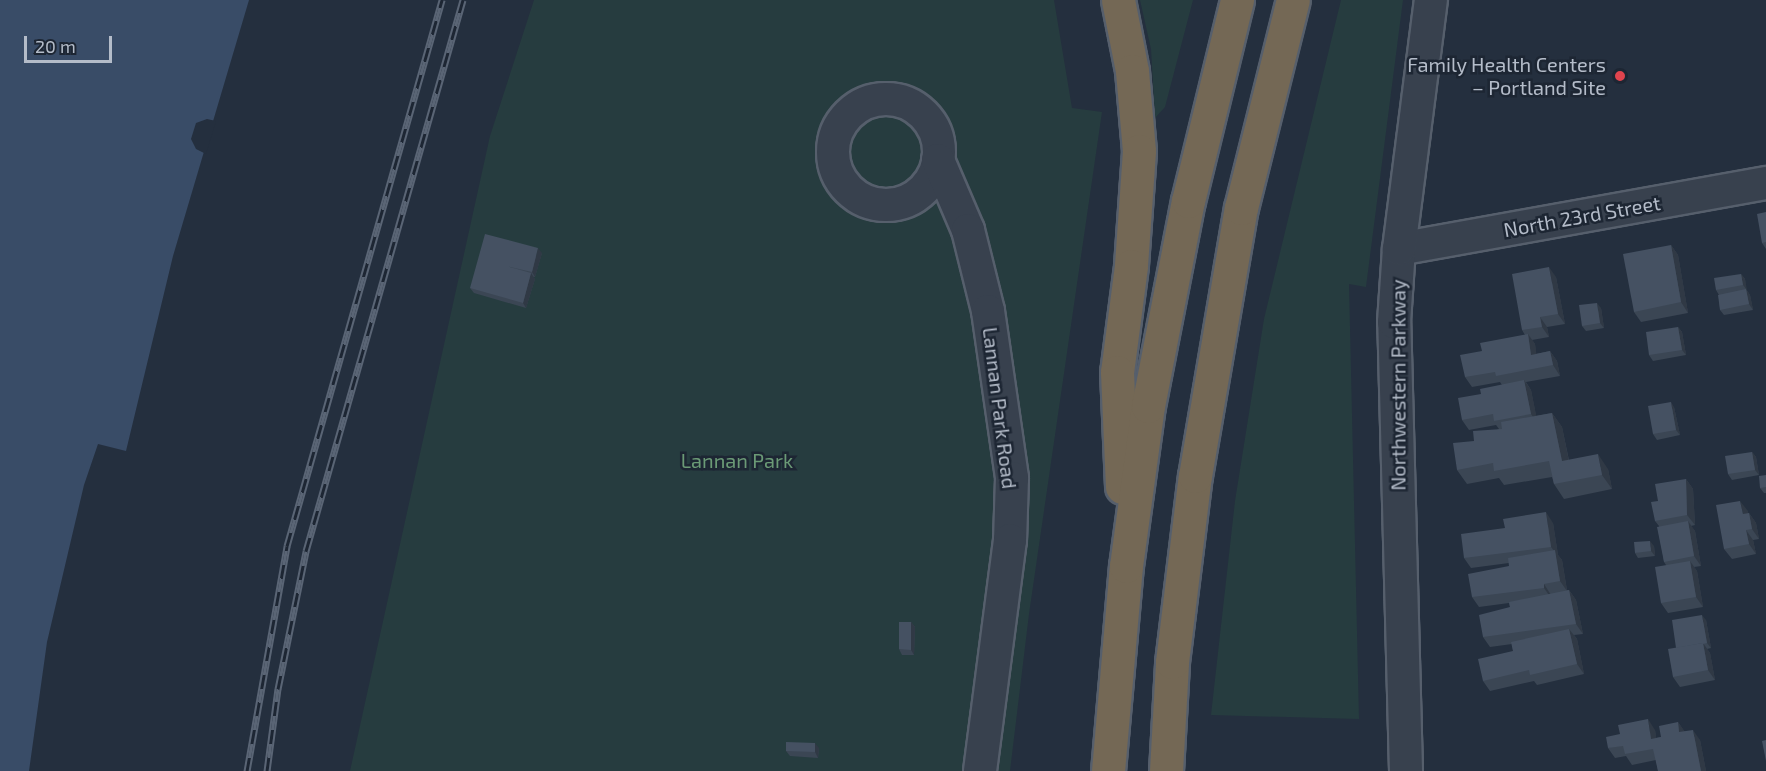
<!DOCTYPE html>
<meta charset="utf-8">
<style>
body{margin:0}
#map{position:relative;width:1766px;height:771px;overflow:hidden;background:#242f3e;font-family:"Exo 2",sans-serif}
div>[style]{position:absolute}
.green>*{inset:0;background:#263c3f}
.water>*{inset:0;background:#394c67}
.pier>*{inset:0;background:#242f3e}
.roads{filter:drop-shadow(2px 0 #565f6c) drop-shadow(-2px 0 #565f6c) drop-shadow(0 2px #565f6c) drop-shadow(0 -2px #565f6c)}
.street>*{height:32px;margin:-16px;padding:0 16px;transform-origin:16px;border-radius:16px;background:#38414e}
.street>.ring{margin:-16px;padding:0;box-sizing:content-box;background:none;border:32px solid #38414e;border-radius:50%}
.highway>*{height:33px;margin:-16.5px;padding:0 16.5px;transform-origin:16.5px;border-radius:16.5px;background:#746855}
.rail>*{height:7px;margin-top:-3.5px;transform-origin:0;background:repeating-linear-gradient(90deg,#1d2633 0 14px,#5a6575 0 28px);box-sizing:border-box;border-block:2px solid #5a6575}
.wall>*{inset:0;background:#3b4654}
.shaded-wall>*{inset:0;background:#303945}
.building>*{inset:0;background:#455162}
.dots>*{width:16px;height:16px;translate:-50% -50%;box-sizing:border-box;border:3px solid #1d2633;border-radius:50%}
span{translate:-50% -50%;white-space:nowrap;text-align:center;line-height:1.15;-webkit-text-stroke:5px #1d2633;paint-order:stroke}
.poi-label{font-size:20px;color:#b4bcc9}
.right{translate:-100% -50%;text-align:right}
.street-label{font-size:20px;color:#b4bcc9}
.park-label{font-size:20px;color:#6b9a76}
.scale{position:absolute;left:24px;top:36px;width:88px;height:27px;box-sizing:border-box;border:3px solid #b4bcc9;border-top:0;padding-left:8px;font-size:18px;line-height:21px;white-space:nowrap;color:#b4bcc9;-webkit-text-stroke:4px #1d2633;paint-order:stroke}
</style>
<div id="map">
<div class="green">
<i style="clip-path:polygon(534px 0,1054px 0,1072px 108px,1102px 112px,1029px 614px,1010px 771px,350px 771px,490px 136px)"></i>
<i style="clip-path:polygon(1140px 0,1193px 0,1165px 107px,1155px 118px,1151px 49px)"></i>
<i style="clip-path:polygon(1341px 0,1403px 0,1366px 287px,1349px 284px,1359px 719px,1211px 715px,1235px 501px,1264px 319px)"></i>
</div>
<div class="water">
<i style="clip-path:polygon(0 0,249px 0,173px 256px,126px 451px,98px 444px,84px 485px,47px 642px,29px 771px,0 771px)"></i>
</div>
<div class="pier">
<i style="clip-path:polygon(207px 119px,216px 121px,206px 154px,196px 149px,191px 139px,196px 123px)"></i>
</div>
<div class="roads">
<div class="street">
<i class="ring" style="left:833px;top:99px;width:74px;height:74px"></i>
<i style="left:938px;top:160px;width:76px;rotate:66.8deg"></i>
<i style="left:968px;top:230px;width:83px;rotate:76.1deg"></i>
<i style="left:988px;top:311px;width:169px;rotate:81.8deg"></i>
<i style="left:1012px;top:478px;width:62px;rotate:91.8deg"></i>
<i style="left:1010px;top:540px;width:233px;rotate:97.4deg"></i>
<i style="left:1399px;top:249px;width:373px;rotate:-10.2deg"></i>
<i style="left:1406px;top:771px;width:449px;rotate:-91.5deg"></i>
<i style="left:1394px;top:322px;width:73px;rotate:-86.1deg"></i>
<i style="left:1399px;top:249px;width:251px;rotate:-82.7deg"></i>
</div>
<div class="highway">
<i style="left:1118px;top:0;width:72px;rotate:78.8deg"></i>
<i style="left:1132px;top:71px;width:80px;rotate:85deg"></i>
<i style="left:1139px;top:151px;width:115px;rotate:94deg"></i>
<i style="left:1131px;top:266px;width:107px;rotate:97.5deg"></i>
<i style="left:1117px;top:372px;width:115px;rotate:87.5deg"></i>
<i style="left:1108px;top:771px;width:206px;rotate:-85deg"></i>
<i style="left:1126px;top:566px;width:162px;rotate:-82.2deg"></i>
<i style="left:1148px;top:406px;width:209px;rotate:-79deg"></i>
<i style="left:1188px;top:201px;width:207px;rotate:-76.3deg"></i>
<i style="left:1166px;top:771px;width:109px;rotate:-86.8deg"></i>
<i style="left:1172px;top:662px;width:187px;rotate:-83deg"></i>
<i style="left:1195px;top:476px;width:272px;rotate:-80.3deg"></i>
<i style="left:1241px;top:208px;width:214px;rotate:-76deg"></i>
</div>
</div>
<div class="rail">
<i style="left:247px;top:771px;width:229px;rotate:-79.9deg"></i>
<i style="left:287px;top:546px;width:568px;rotate:-74.15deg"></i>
<i style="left:267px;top:771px;width:83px;rotate:-82.4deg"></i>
<i style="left:278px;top:689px;width:141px;rotate:-78.5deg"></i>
<i style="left:306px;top:551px;width:573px;rotate:-74.1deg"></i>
</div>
<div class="wall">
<i style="clip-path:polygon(1766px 212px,1766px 249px,1762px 243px)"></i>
<i style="clip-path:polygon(1671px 245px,1678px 255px,1688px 313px,1641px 322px,1634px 312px)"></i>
<i style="clip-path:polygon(542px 253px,535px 277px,533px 277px,535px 279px,526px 308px,474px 293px,470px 288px)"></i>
<i style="clip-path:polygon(1741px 274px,1745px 279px,1746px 289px,1750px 295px,1753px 310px,1724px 315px,1720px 310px,1719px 295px,1716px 290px)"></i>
<i style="clip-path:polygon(1556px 277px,1565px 324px,1547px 327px,1549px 337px,1532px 340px,1535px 344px,1536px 354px,1550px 351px,1557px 361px,1560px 376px,1526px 382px,1531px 390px,1536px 416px,1552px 413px,1562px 427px,1569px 460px,1608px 469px,1612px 489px,1564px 499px,1554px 484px,1552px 477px,1504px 485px,1499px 478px,1467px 484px,1457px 470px,1474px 441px,1499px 429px,1496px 425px,1469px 430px,1462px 420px,1502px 385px,1500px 382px,1472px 387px,1465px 377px,1482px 351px,1525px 335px,1522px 330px)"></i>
<i style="clip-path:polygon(1601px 308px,1604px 328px,1586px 331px,1582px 326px)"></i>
<i style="clip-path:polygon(1678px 327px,1682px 332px,1686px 355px,1653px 361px,1649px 355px)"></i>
<i style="clip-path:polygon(1674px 407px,1680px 435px,1657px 440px,1653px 434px)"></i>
<i style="clip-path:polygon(1752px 452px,1756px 457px,1759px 475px,1732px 480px,1728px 474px)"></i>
<i style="clip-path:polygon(1766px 475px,1766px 493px,1764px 493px,1760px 488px)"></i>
<i style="clip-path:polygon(1686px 479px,1693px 489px,1695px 525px,1691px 526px,1695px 531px,1701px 566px,1694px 567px,1697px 571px,1703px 607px,1668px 613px,1661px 603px,1666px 565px,1664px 562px,1659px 526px,1655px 521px,1658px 501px)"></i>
<i style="clip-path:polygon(1748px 511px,1748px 513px,1749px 513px,1756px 523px,1759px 539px,1753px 540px,1756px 554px,1732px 559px,1724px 549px)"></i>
<i style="clip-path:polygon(1553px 523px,1558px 555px,1562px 560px,1567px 590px,1569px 590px,1576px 600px,1583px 634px,1574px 635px,1577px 639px,1584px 674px,1537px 685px,1534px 681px,1490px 691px,1483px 681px,1513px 651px,1512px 644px,1490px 647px,1483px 637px,1510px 607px,1509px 603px,1479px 607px,1472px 597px,1509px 566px,1509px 563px,1471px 568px,1464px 558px)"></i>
<i style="clip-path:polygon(1654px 546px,1655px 556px,1638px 558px,1635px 553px)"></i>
<i style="clip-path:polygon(1706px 620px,1711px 648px,1707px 649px,1710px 653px,1715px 680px,1680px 687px,1673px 677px,1676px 648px)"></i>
<i style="clip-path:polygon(911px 622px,915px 627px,914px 655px,902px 655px,899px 649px)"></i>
<i style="clip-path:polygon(1678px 722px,1684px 731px,1700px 740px,1706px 771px,1658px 771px,1656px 760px,1632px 765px,1626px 756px,1615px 758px,1608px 748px,1655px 730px,1656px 738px,1661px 737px)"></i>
<i style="clip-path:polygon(819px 748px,818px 758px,790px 756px,786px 751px)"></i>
</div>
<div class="shaded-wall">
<i style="clip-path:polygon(1671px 245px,1678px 255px,1688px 313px,1681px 302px)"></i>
<i style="clip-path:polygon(538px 248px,542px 253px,535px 277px,532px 272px)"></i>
<i style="clip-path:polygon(1549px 267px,1556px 277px,1565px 324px,1558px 314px)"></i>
<i style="clip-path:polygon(531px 273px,535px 279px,526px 308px,523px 303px)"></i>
<i style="clip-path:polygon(1741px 274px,1745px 279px,1747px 290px,1743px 285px)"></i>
<i style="clip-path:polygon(1746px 289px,1750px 295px,1753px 310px,1749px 304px)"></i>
<i style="clip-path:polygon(1597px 303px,1601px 308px,1604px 328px,1600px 323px)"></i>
<i style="clip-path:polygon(1540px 317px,1547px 327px,1549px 337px,1542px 327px)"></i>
<i style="clip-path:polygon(1678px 327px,1682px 332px,1686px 355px,1682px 350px)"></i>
<i style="clip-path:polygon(1528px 334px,1535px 344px,1538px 365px,1531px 355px)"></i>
<i style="clip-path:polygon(1550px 351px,1557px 361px,1560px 376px,1553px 365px)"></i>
<i style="clip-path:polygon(1524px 380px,1531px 390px,1538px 424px,1531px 414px)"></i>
<i style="clip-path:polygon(1671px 402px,1674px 407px,1680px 435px,1676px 430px)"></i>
<i style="clip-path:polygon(1552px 413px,1562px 427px,1572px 476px,1562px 461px)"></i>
<i style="clip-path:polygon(1752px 452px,1756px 457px,1759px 475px,1755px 470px)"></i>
<i style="clip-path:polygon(1598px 454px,1608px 469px,1612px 489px,1602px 475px)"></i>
<i style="clip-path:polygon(1686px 479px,1693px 489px,1695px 525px,1687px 515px)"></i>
<i style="clip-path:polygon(1740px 501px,1748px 511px,1750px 524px,1743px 514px)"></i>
<i style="clip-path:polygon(1546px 512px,1553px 523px,1558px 555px,1562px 560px,1567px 591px,1560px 581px,1555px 552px,1551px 547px)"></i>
<i style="clip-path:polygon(1749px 513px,1756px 523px,1759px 539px,1752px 529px)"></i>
<i style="clip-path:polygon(1688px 521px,1695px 531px,1701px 566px,1694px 556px)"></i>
<i style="clip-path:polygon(1746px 530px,1753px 540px,1756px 554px,1749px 544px)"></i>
<i style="clip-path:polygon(1650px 541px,1654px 546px,1655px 556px,1651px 551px)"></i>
<i style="clip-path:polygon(1690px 561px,1697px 571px,1703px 607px,1696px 597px)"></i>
<i style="clip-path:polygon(1544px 584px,1551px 595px,1551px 598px,1544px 588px)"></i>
<i style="clip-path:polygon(1569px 590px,1576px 600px,1583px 634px,1576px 624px)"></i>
<i style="clip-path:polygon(1702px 615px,1706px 620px,1711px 648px,1707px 643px)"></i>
<i style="clip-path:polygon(911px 622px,915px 627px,914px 655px,911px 650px)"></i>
<i style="clip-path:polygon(1569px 629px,1577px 639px,1584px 674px,1577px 664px)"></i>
<i style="clip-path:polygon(1703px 643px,1710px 653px,1715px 680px,1708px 670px)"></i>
<i style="clip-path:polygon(1648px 719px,1655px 730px,1658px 749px,1651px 739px)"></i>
<i style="clip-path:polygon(1678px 722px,1685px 732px,1679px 732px)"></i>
<i style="clip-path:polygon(1693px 730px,1700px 740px,1706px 771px,1701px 771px)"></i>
<i style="clip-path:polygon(815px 743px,819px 748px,818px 758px,815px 752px)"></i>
</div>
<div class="building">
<i style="clip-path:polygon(1766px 212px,1766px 242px,1762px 243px,1757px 214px)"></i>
<i style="clip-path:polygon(485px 234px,538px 248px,532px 272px,506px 266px,531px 273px,523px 303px,470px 288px)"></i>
<i style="clip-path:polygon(1671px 245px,1681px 302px,1634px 312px,1623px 254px)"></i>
<i style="clip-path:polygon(1549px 267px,1558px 314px,1540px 317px,1542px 327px,1522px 330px,1512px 274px)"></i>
<i style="clip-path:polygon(1741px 274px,1743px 285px,1716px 290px,1714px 278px)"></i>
<i style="clip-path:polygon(1746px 289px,1749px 304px,1720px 310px,1718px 295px)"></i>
<i style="clip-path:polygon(1597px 303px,1600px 323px,1582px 326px,1579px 305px)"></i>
<i style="clip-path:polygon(1678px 327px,1682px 350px,1649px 355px,1646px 332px)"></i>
<i style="clip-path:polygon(1528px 334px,1531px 355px,1550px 351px,1553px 365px,1496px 376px,1495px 372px,1465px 377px,1460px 355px,1482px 351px,1480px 343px)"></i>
<i style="clip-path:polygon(1524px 380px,1531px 414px,1494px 421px,1493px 414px,1462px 420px,1458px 398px,1481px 394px,1480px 389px)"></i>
<i style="clip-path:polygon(1671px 402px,1676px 430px,1653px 434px,1648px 406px)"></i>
<i style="clip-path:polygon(1552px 413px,1562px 461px,1598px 454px,1602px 475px,1554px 484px,1549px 461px,1494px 471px,1493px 463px,1457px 470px,1453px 443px,1474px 441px,1473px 431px,1502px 429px,1501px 422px)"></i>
<i style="clip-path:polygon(1752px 452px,1755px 470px,1728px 474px,1725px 456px)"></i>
<i style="clip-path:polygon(1766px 475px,1766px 487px,1760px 488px,1759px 476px)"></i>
<i style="clip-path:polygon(1686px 479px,1687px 515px,1655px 521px,1651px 502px,1658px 501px,1655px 484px)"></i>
<i style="clip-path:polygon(1740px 501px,1743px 514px,1749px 513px,1752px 529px,1746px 530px,1749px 544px,1724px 549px,1716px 505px)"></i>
<i style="clip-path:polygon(1546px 512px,1551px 547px,1464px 558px,1461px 534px,1505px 528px,1503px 519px)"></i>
<i style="clip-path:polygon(1688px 521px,1694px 556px,1664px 562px,1657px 527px)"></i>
<i style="clip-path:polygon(1650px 541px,1651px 551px,1635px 553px,1634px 542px)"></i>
<i style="clip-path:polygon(1555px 550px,1560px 581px,1544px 584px,1544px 588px,1472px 597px,1468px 574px,1509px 566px,1508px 558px)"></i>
<i style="clip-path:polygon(1690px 561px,1696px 597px,1661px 603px,1655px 567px)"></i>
<i style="clip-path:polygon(1569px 590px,1576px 624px,1483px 637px,1479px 615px,1510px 607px,1509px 602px)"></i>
<i style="clip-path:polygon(1702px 615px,1707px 643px,1703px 644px,1703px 643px,1676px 648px,1672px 620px)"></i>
<i style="clip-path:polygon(899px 622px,911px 622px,911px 650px,899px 649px)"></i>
<i style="clip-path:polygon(1569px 629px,1577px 664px,1530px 675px,1529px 670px,1483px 681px,1478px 659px,1513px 651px,1511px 642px)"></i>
<i style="clip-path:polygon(1703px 643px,1708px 670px,1673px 677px,1668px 649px)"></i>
<i style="clip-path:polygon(1648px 719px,1651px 739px,1661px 737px,1659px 726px,1678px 722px,1679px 732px,1693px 730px,1701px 771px,1658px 771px,1653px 749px,1625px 754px,1623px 746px,1608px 748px,1606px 737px,1620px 734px,1618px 725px)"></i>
<i style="clip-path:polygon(1766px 740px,1766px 761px,1762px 741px)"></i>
<i style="clip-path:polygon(786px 742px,815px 743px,815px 752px,786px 751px)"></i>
</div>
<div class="dots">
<i style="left:1620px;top:76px;background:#e0444e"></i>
</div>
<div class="poi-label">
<span class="right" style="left:1606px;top:76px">Family Health Centers<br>– Portland Site</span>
</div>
<div class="street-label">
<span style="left:1582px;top:216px;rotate:-10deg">North 23rd Street</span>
<span style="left:1398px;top:385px;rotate:-90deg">Northwestern Parkway</span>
<span style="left:1000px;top:408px;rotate:83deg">Lannan Park Road</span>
</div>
<div class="park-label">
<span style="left:737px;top:460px">Lannan Park</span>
</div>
<div class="scale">20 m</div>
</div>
